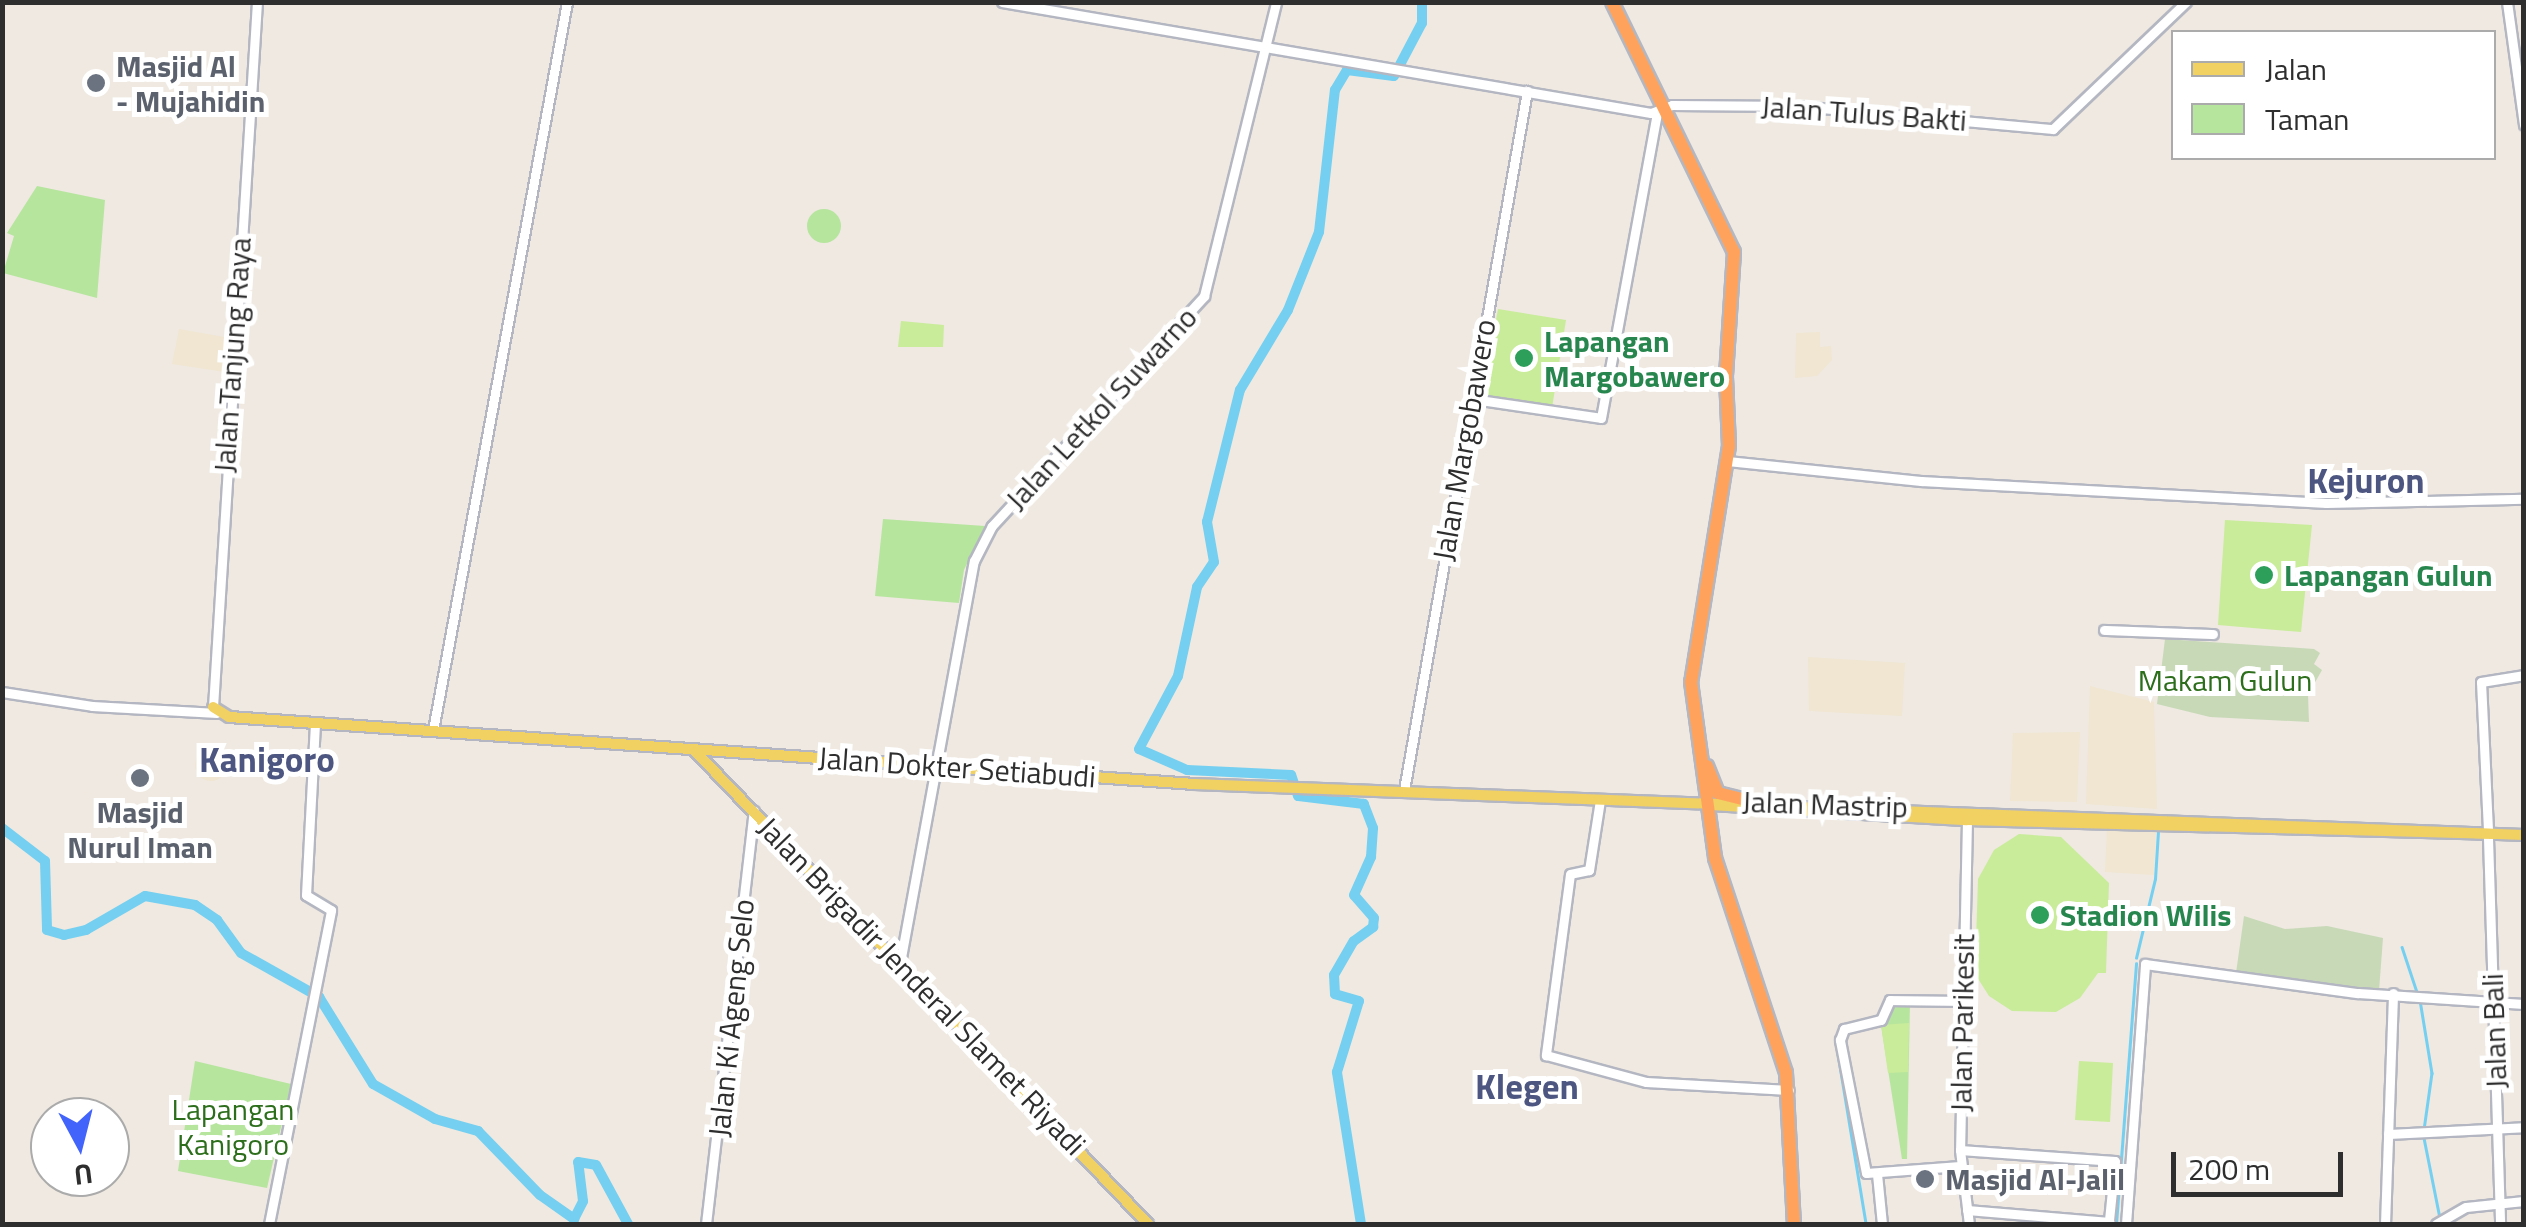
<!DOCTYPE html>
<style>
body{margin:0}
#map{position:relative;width:2526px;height:1227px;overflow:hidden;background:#efe9e1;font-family:"Titillium Web",sans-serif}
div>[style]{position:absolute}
.education>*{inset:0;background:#f0e6d1}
.round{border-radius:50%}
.green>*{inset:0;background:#b6e59e}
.cemetery>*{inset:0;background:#c8d9b8}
.pitch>*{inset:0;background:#c9ec9a}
.stream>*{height:2.5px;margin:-1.25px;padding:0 1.25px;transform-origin:1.25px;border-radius:1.25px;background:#75cff0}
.river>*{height:10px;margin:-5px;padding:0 5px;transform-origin:5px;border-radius:5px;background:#75cff0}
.roads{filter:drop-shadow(2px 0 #b4b7c1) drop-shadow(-2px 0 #b4b7c1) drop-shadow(0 2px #b4b7c1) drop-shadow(0 -2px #b4b7c1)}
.secondary>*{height:9px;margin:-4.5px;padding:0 4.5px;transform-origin:4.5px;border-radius:4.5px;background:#fff}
.primary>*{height:10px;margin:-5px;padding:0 5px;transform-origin:5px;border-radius:5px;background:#f2d163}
.highway>*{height:12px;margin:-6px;padding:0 6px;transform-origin:6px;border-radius:6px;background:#ffa35c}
.dots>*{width:28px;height:28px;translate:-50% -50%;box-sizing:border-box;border:5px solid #fff;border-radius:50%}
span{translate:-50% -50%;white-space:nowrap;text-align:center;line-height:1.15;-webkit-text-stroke:10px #fff;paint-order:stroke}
.worship-label{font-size:30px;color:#5b616d;font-weight:700}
.left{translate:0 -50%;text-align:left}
.street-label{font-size:30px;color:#2e2e2e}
.leisure-label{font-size:30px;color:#27864d;font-weight:700}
.park-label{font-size:30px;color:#2c6e1b}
.quarter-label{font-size:35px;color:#4d5680;font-weight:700}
.frame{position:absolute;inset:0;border:5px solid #2e2e2e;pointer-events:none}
.legend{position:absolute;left:2171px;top:30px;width:325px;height:130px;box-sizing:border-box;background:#fff;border:2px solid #ababab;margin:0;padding:12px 18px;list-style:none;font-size:30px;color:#2e2e2e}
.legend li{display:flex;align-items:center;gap:20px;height:50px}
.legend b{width:50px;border:2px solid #ababab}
.north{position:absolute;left:30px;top:1097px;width:100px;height:100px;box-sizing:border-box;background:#fff;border:2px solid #ababab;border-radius:50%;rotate:173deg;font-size:28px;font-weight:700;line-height:40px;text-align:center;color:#2e2e2e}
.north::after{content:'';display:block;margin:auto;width:35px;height:45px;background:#4264fb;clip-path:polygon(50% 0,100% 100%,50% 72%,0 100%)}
.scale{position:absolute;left:2171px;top:1152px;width:172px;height:45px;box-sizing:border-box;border:5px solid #2e2e2e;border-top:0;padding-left:12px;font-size:30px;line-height:35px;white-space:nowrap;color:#2e2e2e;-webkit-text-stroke:8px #fff;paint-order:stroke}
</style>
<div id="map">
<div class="education">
<i style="clip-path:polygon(179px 329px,230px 338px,225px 372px,172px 364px)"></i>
<i style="clip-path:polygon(1820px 332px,1820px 347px,1831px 346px,1832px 360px,1817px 376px,1795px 378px,1796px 333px)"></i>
<i style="clip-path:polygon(1808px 657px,1905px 663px,1902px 716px,1809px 711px)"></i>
<i style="clip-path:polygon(2090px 686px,2154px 702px,2157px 809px,2086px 804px)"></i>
<i style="clip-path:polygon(2080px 732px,2077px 802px,2010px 801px,2013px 733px)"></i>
<i class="round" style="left:195px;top:749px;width:32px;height:32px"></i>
<i style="clip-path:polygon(2107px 828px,2156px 829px,2154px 875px,2105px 872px)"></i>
</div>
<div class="green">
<i style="clip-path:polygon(37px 186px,105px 200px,97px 298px,3px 273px,14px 236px,7px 233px)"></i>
<i class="round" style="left:807px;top:209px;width:34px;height:34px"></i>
<i style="clip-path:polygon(883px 519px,985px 526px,964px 570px,959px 603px,875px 596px)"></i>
<i style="clip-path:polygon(1910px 1001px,1907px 1159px,1902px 1159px,1881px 1025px,1889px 1004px)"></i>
<i style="clip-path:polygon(195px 1061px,291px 1084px,267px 1188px,178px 1171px)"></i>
</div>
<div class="cemetery">
<i style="clip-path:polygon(2165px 639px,2314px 649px,2320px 653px,2314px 664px,2322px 670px,2308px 695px,2309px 722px,2210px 717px,2157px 704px)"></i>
<i style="clip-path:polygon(2244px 916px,2285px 929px,2327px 926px,2383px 938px,2379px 991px,2236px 973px)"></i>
</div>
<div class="pitch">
<i style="clip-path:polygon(1498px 309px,1566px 320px,1552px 408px,1482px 395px)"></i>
<i style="clip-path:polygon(901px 321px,944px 325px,943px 347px,898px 347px)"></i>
<i style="clip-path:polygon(2225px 520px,2312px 525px,2301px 632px,2218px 625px)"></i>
<i style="clip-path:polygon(2019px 834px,2061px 837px,2109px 883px,2106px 973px,2098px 973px,2080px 998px,2056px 1012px,2012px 1011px,1989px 996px,1975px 974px,1978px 879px,1994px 850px)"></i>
<i style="clip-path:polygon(1909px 1023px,1908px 1072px,1888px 1073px,1881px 1025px)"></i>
<i style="clip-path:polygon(2079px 1061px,2113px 1063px,2110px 1122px,2075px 1120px)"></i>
</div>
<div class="stream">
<i style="left:2402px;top:947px;width:47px;rotate:71.6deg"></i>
<i style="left:2136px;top:958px;width:81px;rotate:-76.5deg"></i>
<i style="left:2155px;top:879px;width:48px;rotate:-86.4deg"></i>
<i style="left:2420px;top:1000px;width:74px;rotate:80.7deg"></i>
<i style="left:2432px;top:1073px;width:58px;rotate:98deg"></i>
<i style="left:1838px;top:1054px;width:172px;rotate:80.6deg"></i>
<i style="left:2424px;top:1138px;width:82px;rotate:78.7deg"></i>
<i style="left:2116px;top:1224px;width:261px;rotate:-85.6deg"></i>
</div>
<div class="river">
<i style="left:2px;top:828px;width:54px;rotate:37.5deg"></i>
<i style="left:45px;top:861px;width:69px;rotate:88.3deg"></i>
<i style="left:47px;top:930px;width:18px;rotate:16deg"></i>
<i style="left:64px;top:935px;width:23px;rotate:-13deg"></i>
<i style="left:86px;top:930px;width:68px;rotate:-30deg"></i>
<i style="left:145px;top:896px;width:51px;rotate:10.2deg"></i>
<i style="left:195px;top:905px;width:27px;rotate:34deg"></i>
<i style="left:217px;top:920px;width:41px;rotate:54deg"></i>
<i style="left:241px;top:953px;width:90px;rotate:29.4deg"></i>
<i style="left:319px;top:997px;width:102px;rotate:58.2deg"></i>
<i style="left:373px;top:1084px;width:71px;rotate:29.4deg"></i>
<i style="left:435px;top:1119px;width:45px;rotate:15.6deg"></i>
<i style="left:478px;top:1131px;width:89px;rotate:45.9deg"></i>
<i style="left:540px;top:1195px;width:42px;rotate:35.2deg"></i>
<i style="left:574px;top:1219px;width:20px;rotate:-63deg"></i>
<i style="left:583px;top:1201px;width:39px;rotate:-97deg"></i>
<i style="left:578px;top:1162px;width:18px;rotate:9deg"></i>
<i style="left:596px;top:1165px;width:67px;rotate:61.5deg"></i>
<i style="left:1361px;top:1224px;width:154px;rotate:-99deg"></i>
<i style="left:1337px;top:1072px;width:74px;rotate:-72.8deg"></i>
<i style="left:1359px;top:1001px;width:25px;rotate:-164deg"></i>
<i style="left:1335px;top:994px;width:19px;rotate:-93deg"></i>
<i style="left:1334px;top:975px;width:39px;rotate:-60deg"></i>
<i style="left:1354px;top:941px;width:24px;rotate:-36deg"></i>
<i style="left:1373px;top:927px;width:9px;rotate:-84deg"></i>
<i style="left:1374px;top:918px;width:30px;rotate:-131deg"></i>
<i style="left:1354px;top:895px;width:42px;rotate:-65.9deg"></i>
<i style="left:1371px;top:857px;width:29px;rotate:-86deg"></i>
<i style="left:1373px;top:828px;width:26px;rotate:-111deg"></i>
<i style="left:1364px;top:804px;width:66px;rotate:-173.1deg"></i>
<i style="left:1298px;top:796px;width:22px;rotate:-108deg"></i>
<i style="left:1291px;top:775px;width:104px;rotate:-177.2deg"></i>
<i style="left:1187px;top:770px;width:52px;rotate:-156.4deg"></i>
<i style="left:1139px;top:749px;width:83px;rotate:-61.9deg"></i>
<i style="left:1178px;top:676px;width:91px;rotate:-77.9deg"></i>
<i style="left:1197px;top:587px;width:30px;rotate:-56deg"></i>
<i style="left:1214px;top:562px;width:41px;rotate:-99.9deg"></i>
<i style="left:1207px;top:522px;width:136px;rotate:-76deg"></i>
<i style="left:1240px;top:390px;width:93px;rotate:-59deg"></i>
<i style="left:1288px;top:310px;width:84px;rotate:-68.3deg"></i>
<i style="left:1319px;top:232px;width:143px;rotate:-83.6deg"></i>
<i style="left:1335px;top:90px;width:23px;rotate:-59deg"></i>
<i style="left:1347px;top:70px;width:47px;rotate:7.3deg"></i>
<i style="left:1394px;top:76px;width:60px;rotate:-62.2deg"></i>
<i style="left:1422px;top:23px;width:21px;rotate:-90deg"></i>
</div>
<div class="roads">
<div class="secondary">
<i style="left:1002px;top:2px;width:658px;rotate:9.71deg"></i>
<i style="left:1651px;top:113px;width:22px;rotate:-21deg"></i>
<i style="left:1672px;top:105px;width:127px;rotate:0.5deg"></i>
<i style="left:1799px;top:106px;width:255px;rotate:5.2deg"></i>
<i style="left:2053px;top:129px;width:184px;rotate:-43.7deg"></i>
<i style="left:2507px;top:2px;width:124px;rotate:82.1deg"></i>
<i style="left:1473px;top:399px;width:129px;rotate:8.4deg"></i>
<i style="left:1601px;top:418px;width:310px;rotate:-79.6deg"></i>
<i style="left:1727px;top:461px;width:195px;rotate:5.9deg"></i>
<i style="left:1921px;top:481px;width:406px;rotate:3.1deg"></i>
<i style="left:2326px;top:503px;width:198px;rotate:-1.2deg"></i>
<i style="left:2104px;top:630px;width:109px;rotate:2.1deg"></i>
<i style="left:2px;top:692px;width:91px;rotate:8.8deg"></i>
<i style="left:92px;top:706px;width:125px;rotate:3.2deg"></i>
<i style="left:213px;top:707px;width:706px;rotate:-86.43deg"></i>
<i style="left:433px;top:730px;width:740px;rotate:-79.57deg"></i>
<i style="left:1404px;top:790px;width:710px;rotate:-80.02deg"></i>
<i style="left:1600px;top:800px;width:71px;rotate:98.9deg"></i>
<i style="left:1589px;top:870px;width:19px;rotate:168deg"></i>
<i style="left:1570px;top:874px;width:183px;rotate:97.6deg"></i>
<i style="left:1546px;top:1055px;width:104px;rotate:15.1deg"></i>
<i style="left:1646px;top:1082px;width:143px;rotate:3.2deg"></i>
<i style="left:1967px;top:820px;width:330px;rotate:91.2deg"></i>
<i style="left:1960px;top:1150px;width:75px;rotate:83.1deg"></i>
<i style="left:2488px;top:830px;width:148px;rotate:-92.7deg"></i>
<i style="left:2481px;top:682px;width:44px;rotate:-9.2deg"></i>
<i style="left:2488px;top:838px;width:386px;rotate:88.2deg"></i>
<i style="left:900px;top:963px;width:409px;rotate:-79.6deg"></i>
<i style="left:974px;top:561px;width:39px;rotate:-63deg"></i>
<i style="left:992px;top:526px;width:313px;rotate:-47.3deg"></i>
<i style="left:1204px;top:296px;width:303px;rotate:-76.2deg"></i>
<i style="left:2388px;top:1134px;width:136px;rotate:-2.9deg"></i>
<i style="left:1960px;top:1150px;width:155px;rotate:4.1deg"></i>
<i style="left:2115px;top:1161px;width:59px;rotate:95.8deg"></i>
<i style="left:1960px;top:1166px;width:94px;rotate:175.7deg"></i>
<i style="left:1866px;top:1173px;width:136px;rotate:-101.1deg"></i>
<i style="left:1840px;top:1040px;width:12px;rotate:-70deg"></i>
<i style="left:1844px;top:1029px;width:38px;rotate:-14deg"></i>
<i style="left:1881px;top:1020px;width:22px;rotate:-66deg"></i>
<i style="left:1890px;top:1000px;width:72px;rotate:0.8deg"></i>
<i style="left:1877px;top:1174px;width:50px;rotate:84.3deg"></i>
<i style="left:1967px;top:1210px;width:143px;rotate:4.8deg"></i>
<i style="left:269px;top:1224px;width:320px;rotate:-78.8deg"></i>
<i style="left:331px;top:910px;width:29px;rotate:-149deg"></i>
<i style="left:306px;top:895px;width:173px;rotate:-87deg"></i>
<i style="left:706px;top:1224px;width:416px;rotate:-83.4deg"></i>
<i style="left:2126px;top:1224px;width:261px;rotate:-85.8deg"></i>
<i style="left:2145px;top:964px;width:215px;rotate:7.8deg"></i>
<i style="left:2358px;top:993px;width:166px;rotate:3.8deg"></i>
<i style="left:2385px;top:1224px;width:231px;rotate:-88deg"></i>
<i style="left:2436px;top:1224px;width:34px;rotate:-30deg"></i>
<i style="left:2466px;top:1207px;width:58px;rotate:-5.9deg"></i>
</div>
<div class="primary">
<i style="left:213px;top:707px;width:19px;rotate:32deg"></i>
<i style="left:229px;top:717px;width:967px;rotate:3.97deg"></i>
<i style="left:1194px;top:784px;width:1331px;rotate:2.2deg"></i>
<i style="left:694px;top:750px;width:656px;rotate:46.23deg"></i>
<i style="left:1711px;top:805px;width:256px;rotate:3.4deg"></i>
<i style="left:1967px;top:820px;width:530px;rotate:1.51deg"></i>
</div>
<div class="highway">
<i style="left:1612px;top:2px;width:278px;rotate:64deg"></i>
<i style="left:1734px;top:252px;width:125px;rotate:93.7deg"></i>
<i style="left:1726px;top:377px;width:69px;rotate:87.5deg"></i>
<i style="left:1729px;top:446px;width:239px;rotate:99.1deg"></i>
<i style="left:1691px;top:682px;width:178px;rotate:82.2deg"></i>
<i style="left:1715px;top:858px;width:226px;rotate:71.7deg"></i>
<i style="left:1786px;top:1073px;width:151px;rotate:87deg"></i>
<i style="left:1707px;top:766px;width:29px;rotate:68deg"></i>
<i style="left:1718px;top:793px;width:32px;rotate:14deg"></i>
</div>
</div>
<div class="dots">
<i style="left:96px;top:83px;background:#6b7280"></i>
<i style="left:1524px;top:358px;background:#2e9e5b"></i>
<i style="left:2264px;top:575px;background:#2e9e5b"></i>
<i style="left:140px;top:778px;background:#6b7280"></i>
<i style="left:2040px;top:915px;background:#2e9e5b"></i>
<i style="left:1925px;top:1179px;background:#6b7280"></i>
</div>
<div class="worship-label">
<span class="left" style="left:116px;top:83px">Masjid Al<br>- Mujahidin</span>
<span style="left:140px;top:829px">Masjid<br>Nurul Iman</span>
<span class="left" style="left:1945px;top:1179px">Masjid Al-Jalil</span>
</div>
<div class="street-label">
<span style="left:1864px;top:113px;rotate:4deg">Jalan Tulus Bakti</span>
<span style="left:232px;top:355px;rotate:-86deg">Jalan Tanjung Raya</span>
<span style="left:1101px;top:408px;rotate:-47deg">Jalan Letkol Suwarno</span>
<span style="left:1464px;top:440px;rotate:-80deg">Jalan Margobawero</span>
<span style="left:957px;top:767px;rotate:4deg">Jalan Dokter Setiabudi</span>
<span style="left:1825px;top:804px;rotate:2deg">Jalan Mastrip</span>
<span style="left:922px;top:986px;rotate:46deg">Jalan Brigadir Jenderal Slamet Riyadi</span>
<span style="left:731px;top:1018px;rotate:-84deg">Jalan Ki Ageng Selo</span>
<span style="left:1962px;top:1023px;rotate:-89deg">Jalan Parikesit</span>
<span style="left:2494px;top:1031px;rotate:-92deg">Jalan Bali</span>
</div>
<div class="leisure-label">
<span class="left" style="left:1544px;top:358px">Lapangan<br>Margobawero</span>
<span class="left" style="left:2284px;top:575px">Lapangan Gulun</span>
<span class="left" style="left:2060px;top:915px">Stadion Wilis</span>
</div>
<div class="park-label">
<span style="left:2225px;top:680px">Makam Gulun</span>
<span style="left:233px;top:1126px">Lapangan<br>Kanigoro</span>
</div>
<div class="quarter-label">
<span style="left:2366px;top:480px">Kejuron</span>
<span style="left:267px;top:759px">Kanigoro</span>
<span style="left:1527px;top:1086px">Klegen</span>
</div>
<div class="frame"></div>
<ul class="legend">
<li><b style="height:12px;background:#f2d163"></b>Jalan</li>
<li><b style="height:28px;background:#b6e59e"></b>Taman</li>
</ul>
<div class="north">U</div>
<div class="scale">200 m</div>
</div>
